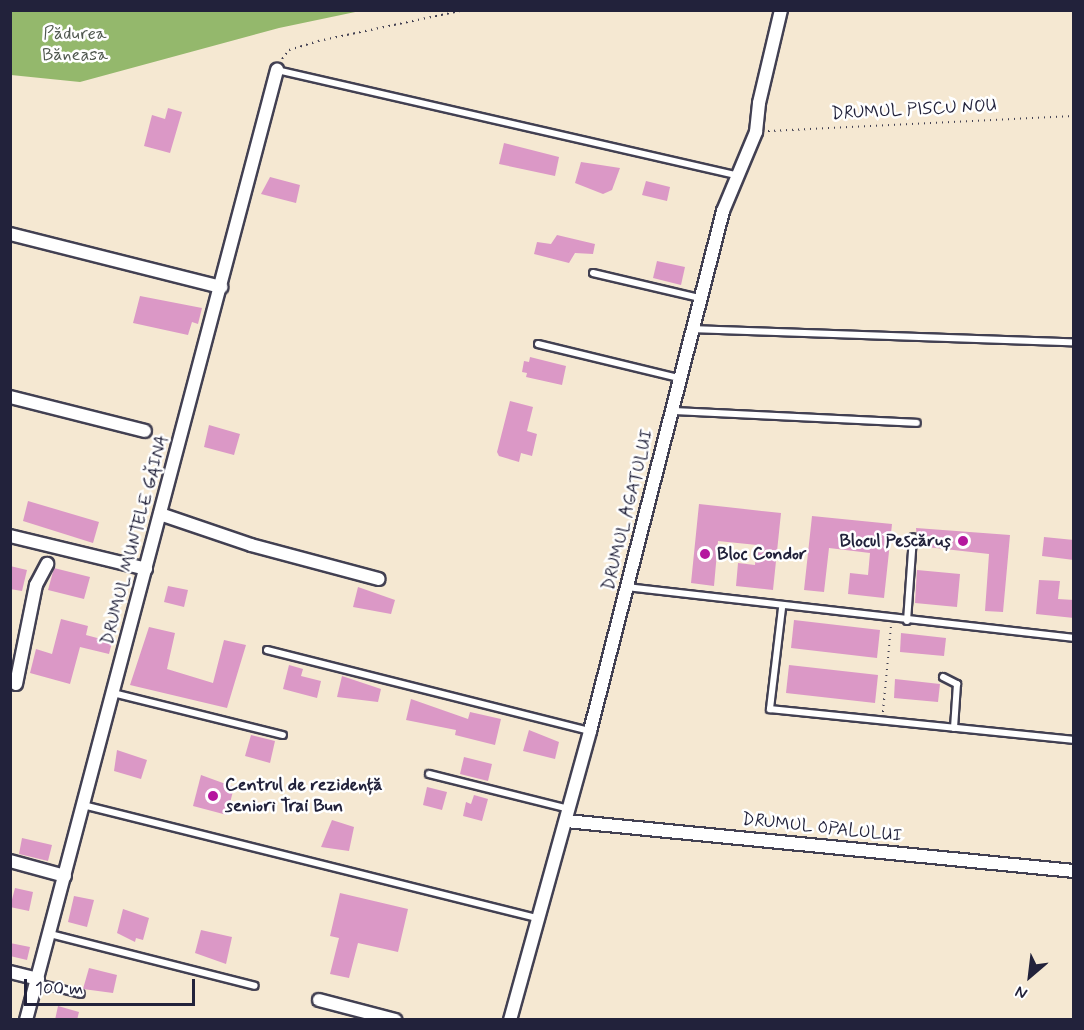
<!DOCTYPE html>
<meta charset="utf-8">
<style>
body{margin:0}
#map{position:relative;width:1084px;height:1030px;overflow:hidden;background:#f5e8d2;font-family:Mynerve,sans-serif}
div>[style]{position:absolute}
.forest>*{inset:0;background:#94b86c}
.building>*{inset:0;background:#db98c6}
.path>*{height:2px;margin-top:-1px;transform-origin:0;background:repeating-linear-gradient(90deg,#424052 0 1.5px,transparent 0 6px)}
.roads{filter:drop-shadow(2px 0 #424052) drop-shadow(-2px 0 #424052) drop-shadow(0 2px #424052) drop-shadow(0 -2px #424052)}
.service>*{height:6px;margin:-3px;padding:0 3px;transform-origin:3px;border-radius:3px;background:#fff}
.minor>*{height:12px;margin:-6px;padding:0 6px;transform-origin:6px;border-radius:6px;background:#fff}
.dots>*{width:16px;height:16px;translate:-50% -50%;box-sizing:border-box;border:3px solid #fff;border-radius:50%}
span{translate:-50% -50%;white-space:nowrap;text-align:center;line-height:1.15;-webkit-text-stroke:5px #fff;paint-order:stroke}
.park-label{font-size:18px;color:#50584f}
.street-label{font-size:18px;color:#22223b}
.poi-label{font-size:18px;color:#22223b;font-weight:700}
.right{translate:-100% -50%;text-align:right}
.left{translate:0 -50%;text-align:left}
.frame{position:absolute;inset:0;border:12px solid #22223b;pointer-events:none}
.north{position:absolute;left:1000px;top:946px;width:60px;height:60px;-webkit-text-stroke:4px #fff;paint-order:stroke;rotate:208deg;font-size:16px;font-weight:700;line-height:24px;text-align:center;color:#22223b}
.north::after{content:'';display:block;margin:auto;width:21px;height:27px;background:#22223b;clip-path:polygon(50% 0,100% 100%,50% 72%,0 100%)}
.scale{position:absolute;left:24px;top:979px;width:171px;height:27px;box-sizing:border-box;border:3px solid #22223b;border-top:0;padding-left:8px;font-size:18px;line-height:21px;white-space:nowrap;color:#22223b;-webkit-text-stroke:4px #fff;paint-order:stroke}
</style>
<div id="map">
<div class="forest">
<i style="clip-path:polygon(11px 10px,360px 10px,360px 11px,279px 28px,80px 82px,11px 75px)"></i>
</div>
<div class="building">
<i style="clip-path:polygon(168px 108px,182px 112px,170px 153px,144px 146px,152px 115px,165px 119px)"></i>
<i style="clip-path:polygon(504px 143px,559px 157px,555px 176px,499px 164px)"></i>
<i style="clip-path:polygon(581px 162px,620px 168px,612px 190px,603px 194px,575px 183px)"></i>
<i style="clip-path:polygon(270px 177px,300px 185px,296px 203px,261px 194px)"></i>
<i style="clip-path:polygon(646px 181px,670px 187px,667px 201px,642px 195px)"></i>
<i style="clip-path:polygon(557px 235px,595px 244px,593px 254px,575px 253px,569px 263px,534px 254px,537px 242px,551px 244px)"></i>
<i style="clip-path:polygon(657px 261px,685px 267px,681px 285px,653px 278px)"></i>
<i style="clip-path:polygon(140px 296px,202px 308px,198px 324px,192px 322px,188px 335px,133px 323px)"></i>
<i style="clip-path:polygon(530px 357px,566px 366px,562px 385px,526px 377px,527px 373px,522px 372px,524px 361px,529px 362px)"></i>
<i style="clip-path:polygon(510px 401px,533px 407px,527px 431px,537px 434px,532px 456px,521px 453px,519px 462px,499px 456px,497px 452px)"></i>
<i style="clip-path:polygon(209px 425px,240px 434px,234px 455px,204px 447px)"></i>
<i style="clip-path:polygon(28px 501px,99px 522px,93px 543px,23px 521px)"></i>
<i style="clip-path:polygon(699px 504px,781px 513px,773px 590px,736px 586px,738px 563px,755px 565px,757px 545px,718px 541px,714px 586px,691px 583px)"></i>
<i style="clip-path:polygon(812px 516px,892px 524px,884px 598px,848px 594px,850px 573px,868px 575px,870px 553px,829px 548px,824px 592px,804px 590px)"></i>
<i style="clip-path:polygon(916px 528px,1010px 535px,1003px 612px,985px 611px,989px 554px,918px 546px)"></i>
<i style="clip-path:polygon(1044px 537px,1074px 540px,1074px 560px,1042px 556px)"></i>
<i style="clip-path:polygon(10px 566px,27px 570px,22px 591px,10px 589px)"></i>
<i style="clip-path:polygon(54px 568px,90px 577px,84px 599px,48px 590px)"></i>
<i style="clip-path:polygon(917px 570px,960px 574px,957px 607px,915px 603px)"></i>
<i style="clip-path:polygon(1039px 580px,1060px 581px,1058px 599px,1074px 600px,1074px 618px,1036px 614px)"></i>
<i style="clip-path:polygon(168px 586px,188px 590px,184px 607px,164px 602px)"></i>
<i style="clip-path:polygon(358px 587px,395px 600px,391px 614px,353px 607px)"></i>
<i style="clip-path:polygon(61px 619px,88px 626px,86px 635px,112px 642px,109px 654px,80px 647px,70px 684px,30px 673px,36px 649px,52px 654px)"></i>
<i style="clip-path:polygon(794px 620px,880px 630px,877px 658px,791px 648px)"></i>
<i style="clip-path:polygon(149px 627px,175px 633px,167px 669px,213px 683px,224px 640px,246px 645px,227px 708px,130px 685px)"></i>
<i style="clip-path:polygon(901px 633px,946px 638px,944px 656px,900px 652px)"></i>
<i style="clip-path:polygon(289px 665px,303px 669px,301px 676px,321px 681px,317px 698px,283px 689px)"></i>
<i style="clip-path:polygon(789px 665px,878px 675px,875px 703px,786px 693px)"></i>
<i style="clip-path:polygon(342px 676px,381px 689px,378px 702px,337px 697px)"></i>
<i style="clip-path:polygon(895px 679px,940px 684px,938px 702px,894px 698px)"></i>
<i style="clip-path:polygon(411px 699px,468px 719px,470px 712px,501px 719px,495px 745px,455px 735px,456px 730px,406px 720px)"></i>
<i style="clip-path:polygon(529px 730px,559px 742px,555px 759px,523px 751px)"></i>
<i style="clip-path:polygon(251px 735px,275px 741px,270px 763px,245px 756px)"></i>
<i style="clip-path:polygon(117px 750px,147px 760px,141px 779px,114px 771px)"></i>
<i style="clip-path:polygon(464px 757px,492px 764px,488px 781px,460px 774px)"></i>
<i style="clip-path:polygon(201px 775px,234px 787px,227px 815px,193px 806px)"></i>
<i style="clip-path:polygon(427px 787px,447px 792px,442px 810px,423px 805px)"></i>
<i style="clip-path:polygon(474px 795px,488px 799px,482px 821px,463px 816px,466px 802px,471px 804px)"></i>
<i style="clip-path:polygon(332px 820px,354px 827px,349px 851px,321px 847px)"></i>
<i style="clip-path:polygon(22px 838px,52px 845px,48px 861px,19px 854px)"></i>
<i style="clip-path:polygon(15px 888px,33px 892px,29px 911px,10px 907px)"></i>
<i style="clip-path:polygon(340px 893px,408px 909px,398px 952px,358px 943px,349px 978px,330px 974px,339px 938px,330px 936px)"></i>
<i style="clip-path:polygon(74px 896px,94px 900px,87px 927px,68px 922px)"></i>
<i style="clip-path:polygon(123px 909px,149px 918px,143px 940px,136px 938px,135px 942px,117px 933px)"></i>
<i style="clip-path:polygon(201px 930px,232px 937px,226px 964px,195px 953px)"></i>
<i style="clip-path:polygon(10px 943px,30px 947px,27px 960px,10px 956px)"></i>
<i style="clip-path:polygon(89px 968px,117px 975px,113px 993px,83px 989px)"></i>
<i style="clip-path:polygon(58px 1006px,79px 1012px,77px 1020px,55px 1020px)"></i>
</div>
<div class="path">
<i style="left:282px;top:59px;width:11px;rotate:-52deg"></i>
<i style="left:289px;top:50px;width:30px;rotate:-17deg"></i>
<i style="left:318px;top:41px;width:150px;rotate:-11.9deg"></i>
<i style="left:768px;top:131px;width:306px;rotate:-2.8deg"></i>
<i style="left:883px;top:712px;width:87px;rotate:-84.7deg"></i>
</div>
<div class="roads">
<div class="service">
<i style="left:277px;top:70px;width:470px;rotate:12.9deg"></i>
<i style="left:593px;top:273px;width:110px;rotate:13.2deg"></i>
<i style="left:693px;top:329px;width:381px;rotate:2deg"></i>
<i style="left:538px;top:344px;width:145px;rotate:13.6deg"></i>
<i style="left:672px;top:411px;width:245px;rotate:2.8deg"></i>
<i style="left:627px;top:587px;width:450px;rotate:6.5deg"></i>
<i style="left:782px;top:608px;width:102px;rotate:96.8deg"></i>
<i style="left:770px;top:709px;width:306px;rotate:5.8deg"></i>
<i style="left:907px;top:621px;width:84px;rotate:-85.9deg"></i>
<i style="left:267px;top:650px;width:332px;rotate:14.1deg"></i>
<i style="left:943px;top:677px;width:16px;rotate:27deg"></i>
<i style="left:957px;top:684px;width:44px;rotate:93.9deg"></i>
<i style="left:113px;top:693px;width:175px;rotate:13.9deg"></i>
<i style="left:429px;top:774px;width:144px;rotate:14deg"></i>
<i style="left:83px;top:805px;width:470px;rotate:14deg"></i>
<i style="left:50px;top:934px;width:211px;rotate:14.2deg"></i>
<i style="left:37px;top:983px;width:45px;rotate:14deg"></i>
</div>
<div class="minor">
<i style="left:10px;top:234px;width:218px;rotate:14.1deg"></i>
<i style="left:10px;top:397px;width:139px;rotate:14.1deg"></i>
<i style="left:160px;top:514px;width:96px;rotate:18.8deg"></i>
<i style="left:251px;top:545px;width:132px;rotate:14.9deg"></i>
<i style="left:10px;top:536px;width:140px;rotate:13.6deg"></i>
<i style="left:16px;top:684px;width:101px;rotate:-78.6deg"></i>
<i style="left:36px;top:585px;width:24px;rotate:-62deg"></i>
<i style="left:566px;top:821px;width:510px;rotate:5.62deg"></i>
<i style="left:10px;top:861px;width:57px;rotate:15.3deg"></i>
<i style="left:10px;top:972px;width:29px;rotate:14deg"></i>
<i style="left:319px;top:1000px;width:79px;rotate:14.7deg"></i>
<i style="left:26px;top:1020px;width:983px;rotate:-75.2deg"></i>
<i style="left:510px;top:1020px;width:300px;rotate:-74.5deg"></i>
<i style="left:590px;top:731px;width:537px;rotate:-75.65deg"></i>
<i style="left:723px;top:211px;width:86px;rotate:-67.3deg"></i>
<i style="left:756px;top:132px;width:29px;rotate:-84deg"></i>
<i style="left:759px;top:103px;width:96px;rotate:-76.7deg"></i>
</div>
</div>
<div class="dots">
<i style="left:963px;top:541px;background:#b5179e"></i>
<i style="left:705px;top:554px;background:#b5179e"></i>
<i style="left:213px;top:796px;background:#b5179e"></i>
</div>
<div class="park-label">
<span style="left:75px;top:45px">Pădurea<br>Băneasa</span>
</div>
<div class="street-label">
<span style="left:914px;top:110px;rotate:-3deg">DRUMUL PISCU NOU</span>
<span style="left:628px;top:510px;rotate:-76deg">DRUMUL AGATULUI</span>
<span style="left:135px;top:540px;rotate:-75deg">DRUMUL MUNTELE GĂINA</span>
<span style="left:822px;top:828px;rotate:6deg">DRUMUL OPALULUI</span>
</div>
<div class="poi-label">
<span class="right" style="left:951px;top:541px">Blocul Pescăruș</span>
<span class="left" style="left:717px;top:554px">Bloc Condor</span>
<span class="left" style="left:225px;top:796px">Centrul de rezidență<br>seniori Trai Bun</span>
</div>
<div class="frame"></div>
<div class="north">N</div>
<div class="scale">100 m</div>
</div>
